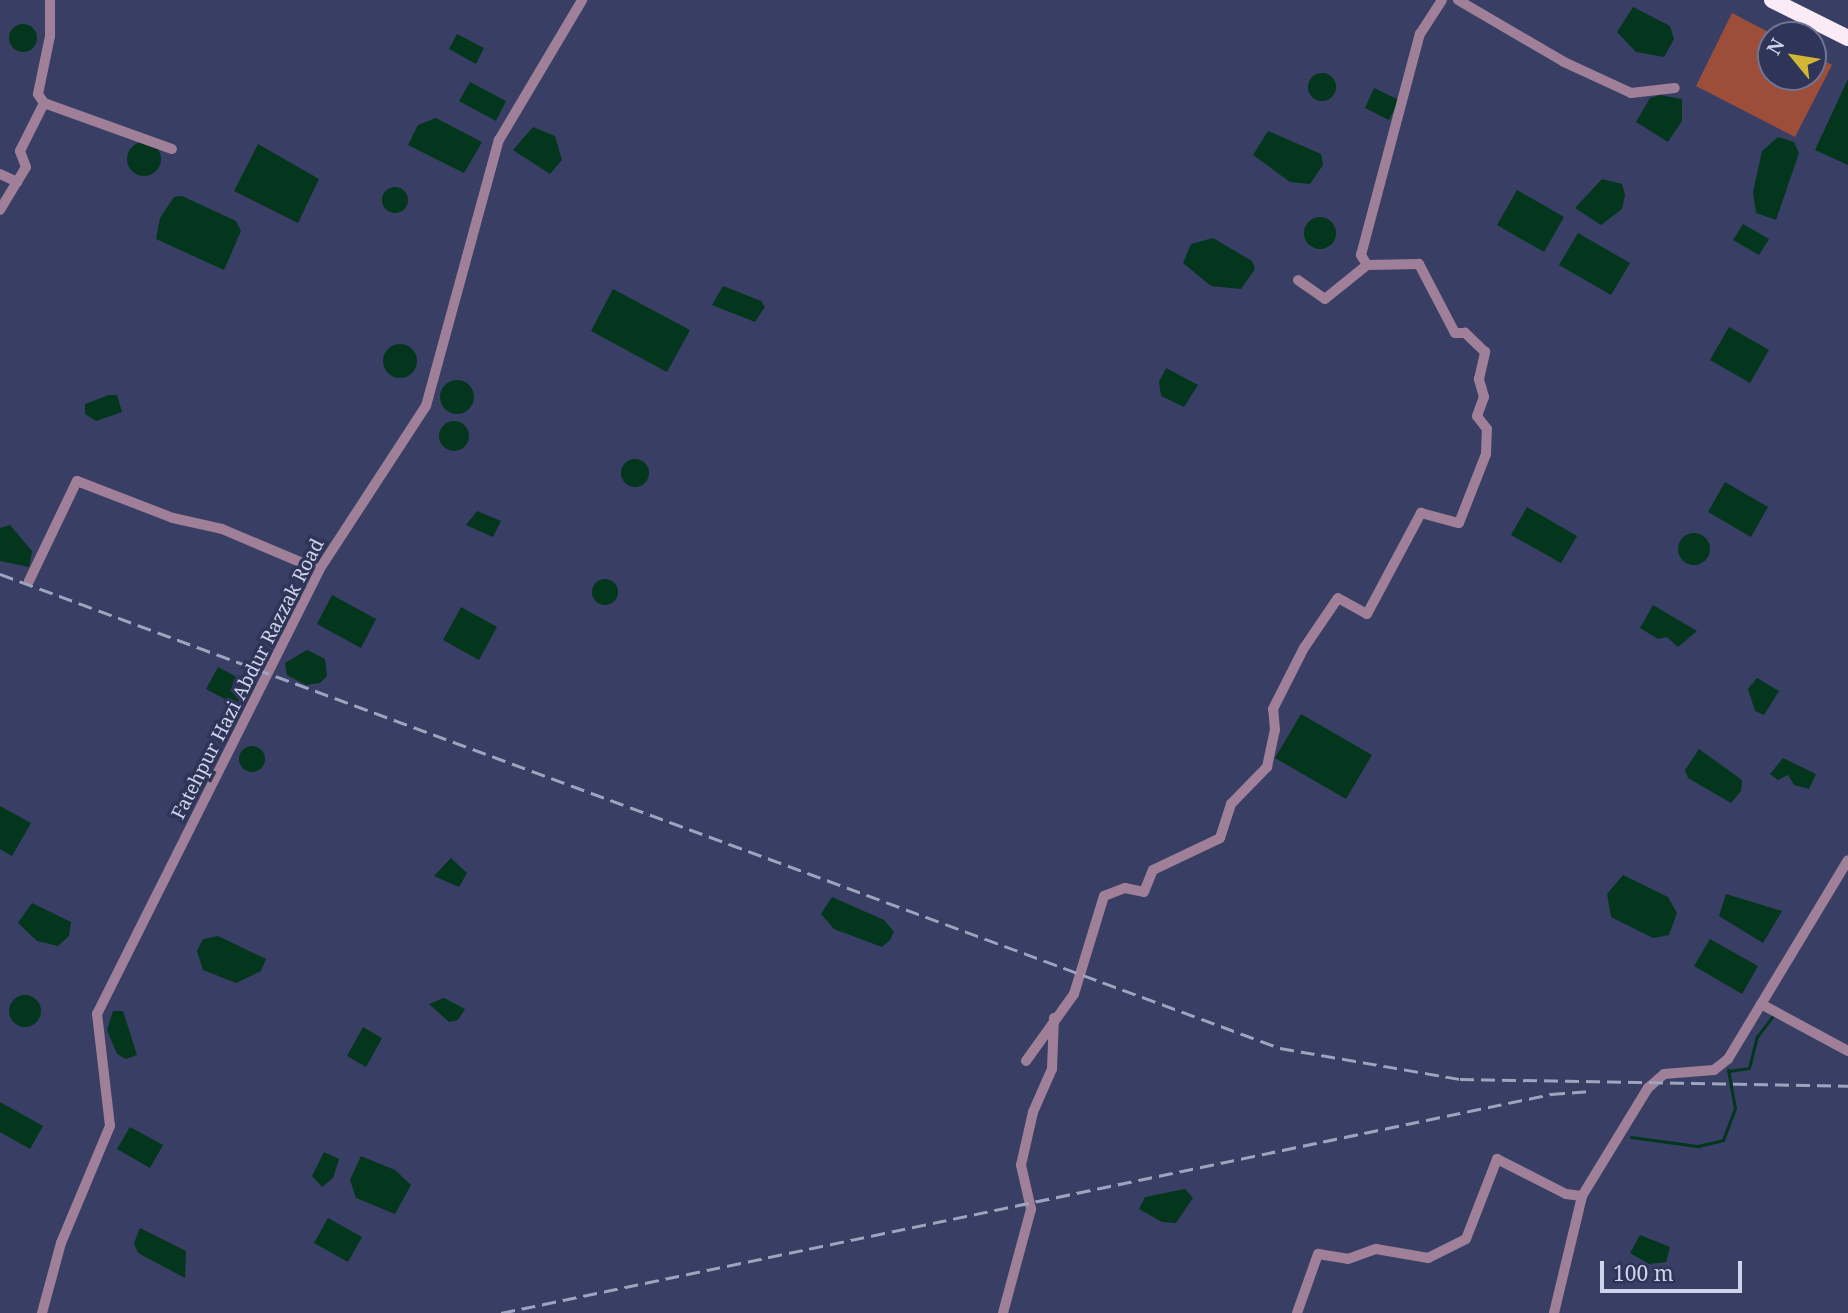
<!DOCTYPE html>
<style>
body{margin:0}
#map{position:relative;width:1848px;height:1313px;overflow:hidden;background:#393f64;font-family:"Noto Serif",serif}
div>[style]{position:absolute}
.green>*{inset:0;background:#9c4e3a}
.water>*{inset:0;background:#03361d}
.round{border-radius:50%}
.stream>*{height:2.5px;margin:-1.25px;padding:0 1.25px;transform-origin:1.25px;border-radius:1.25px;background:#03361d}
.minor>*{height:10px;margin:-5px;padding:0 5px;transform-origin:5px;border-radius:5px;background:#a08098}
.highway>*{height:16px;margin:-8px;padding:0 8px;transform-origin:8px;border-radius:8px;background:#fbebf6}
.rail>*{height:2.5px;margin-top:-1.25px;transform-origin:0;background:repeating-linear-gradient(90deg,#9ea4be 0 14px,transparent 0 21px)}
span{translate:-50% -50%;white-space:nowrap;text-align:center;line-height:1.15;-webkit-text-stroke:7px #2f3558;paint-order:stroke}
.street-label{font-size:19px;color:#ced4ea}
.north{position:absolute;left:1757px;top:21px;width:70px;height:70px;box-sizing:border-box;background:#2f3558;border:2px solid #6f7592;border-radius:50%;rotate:300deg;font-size:19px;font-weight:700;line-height:28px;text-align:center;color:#ced4ea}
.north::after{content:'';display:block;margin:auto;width:24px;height:32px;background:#d4b635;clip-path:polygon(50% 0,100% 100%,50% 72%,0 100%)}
.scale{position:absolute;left:1600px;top:1261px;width:142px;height:32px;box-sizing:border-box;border:4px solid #ced4ea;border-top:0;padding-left:9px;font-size:21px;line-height:24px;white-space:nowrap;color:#ced4ea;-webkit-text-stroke:5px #2f3558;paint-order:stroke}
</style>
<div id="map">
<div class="green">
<i style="clip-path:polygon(1732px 13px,1774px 35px,1771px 77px,1813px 77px,1813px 55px,1832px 65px,1795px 137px,1696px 86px)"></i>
</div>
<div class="water">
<i style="clip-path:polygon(1633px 7px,1670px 26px,1674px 39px,1664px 57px,1636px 52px,1617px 32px)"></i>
<i class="round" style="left:9px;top:24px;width:28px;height:28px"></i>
<i style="clip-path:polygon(457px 34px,484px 48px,476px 64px,449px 49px)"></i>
<i class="round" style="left:1308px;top:73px;width:28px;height:28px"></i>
<i style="clip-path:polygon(1848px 79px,1848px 165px,1815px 150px)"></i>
<i style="clip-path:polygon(470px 82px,506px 101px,496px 121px,459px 101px)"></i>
<i style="clip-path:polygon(1374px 88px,1399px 100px,1389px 120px,1365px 108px)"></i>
<i style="clip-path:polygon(1660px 95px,1682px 99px,1682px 121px,1668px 142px,1636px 122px,1650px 98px)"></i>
<i style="clip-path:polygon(436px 118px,482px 142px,464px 173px,408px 145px,418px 125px)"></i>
<i style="clip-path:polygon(533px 127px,555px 136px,562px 160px,550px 174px,513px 150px)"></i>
<i style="clip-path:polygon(1268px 131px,1321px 154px,1323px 165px,1310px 184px,1290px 182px,1253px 155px)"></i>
<i style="clip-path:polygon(1778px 137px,1794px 142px,1799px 153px,1776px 220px,1756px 213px,1753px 192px,1762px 151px)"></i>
<i class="round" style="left:127px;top:142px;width:34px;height:34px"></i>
<i style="clip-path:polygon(258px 144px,319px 179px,298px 223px,234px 191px)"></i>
<i style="clip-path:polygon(1602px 179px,1622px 184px,1625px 195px,1622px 209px,1601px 225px,1575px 208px)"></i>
<i class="round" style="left:382px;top:187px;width:26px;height:26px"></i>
<i style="clip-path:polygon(1517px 190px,1564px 217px,1544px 252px,1497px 225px)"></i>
<i style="clip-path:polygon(182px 196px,236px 221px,241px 231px,224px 270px,156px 239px,160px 218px,174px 197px)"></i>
<i class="round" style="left:1304px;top:217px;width:32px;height:32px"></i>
<i style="clip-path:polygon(1743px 224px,1769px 239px,1759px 255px,1733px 240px)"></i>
<i style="clip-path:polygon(1578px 233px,1630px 263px,1611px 295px,1559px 265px)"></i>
<i style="clip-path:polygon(1213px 238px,1252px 261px,1255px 269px,1241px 289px,1211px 286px,1183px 263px,1191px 244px)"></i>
<i style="clip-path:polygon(723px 286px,761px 301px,765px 307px,755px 322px,712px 305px)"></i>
<i style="clip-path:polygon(613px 289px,690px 330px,667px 372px,591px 331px)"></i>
<i style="clip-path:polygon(1729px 327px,1769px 350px,1750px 383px,1710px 360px)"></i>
<i class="round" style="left:383px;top:344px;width:34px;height:34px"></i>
<i style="clip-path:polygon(1166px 368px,1198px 385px,1184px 407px,1161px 396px,1159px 382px)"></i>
<i class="round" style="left:440px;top:380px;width:34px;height:34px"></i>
<i style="clip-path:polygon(109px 395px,117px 395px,122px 412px,96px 421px,85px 414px,85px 404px)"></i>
<i class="round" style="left:439px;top:421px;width:30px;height:30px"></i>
<i class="round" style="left:621px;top:459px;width:28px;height:28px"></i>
<i style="clip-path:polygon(1725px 482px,1768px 507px,1751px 537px,1708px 512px)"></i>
<i style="clip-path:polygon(1527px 507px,1577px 536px,1561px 563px,1511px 535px)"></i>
<i style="clip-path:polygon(477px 511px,501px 521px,493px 537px,466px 525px)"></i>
<i style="clip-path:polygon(10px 525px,32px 551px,29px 567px,0 561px,0 528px)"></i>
<i class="round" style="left:1678px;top:533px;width:32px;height:32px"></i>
<i class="round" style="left:592px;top:579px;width:26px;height:26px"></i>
<i style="clip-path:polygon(332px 595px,376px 619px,361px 648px,317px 624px)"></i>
<i style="clip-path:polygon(1653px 605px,1697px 631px,1678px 647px,1667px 637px,1658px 639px,1640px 628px)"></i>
<i style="clip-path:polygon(461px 607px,497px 627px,479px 660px,443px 640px)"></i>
<i style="clip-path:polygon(307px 650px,325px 659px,327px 676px,320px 683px,306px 685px,287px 675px,285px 663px)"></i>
<i style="clip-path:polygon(218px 667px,248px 683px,236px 705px,206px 689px)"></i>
<i style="clip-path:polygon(1757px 678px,1779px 691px,1764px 715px,1755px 711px,1748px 689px)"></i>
<i style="clip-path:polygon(1301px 714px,1372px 755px,1346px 799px,1275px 758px)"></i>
<i class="round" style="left:239px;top:746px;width:26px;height:26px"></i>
<i style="clip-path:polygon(1699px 749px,1742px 780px,1741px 791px,1731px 803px,1688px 778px,1685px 770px)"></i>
<i style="clip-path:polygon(1783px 758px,1816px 774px,1809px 789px,1794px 785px,1788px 775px,1778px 780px,1770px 774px)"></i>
<i style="clip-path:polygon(0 806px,31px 823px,12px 856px,0 849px)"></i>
<i style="clip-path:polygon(451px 858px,467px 873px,459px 887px,434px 876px)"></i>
<i style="clip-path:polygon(1623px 875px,1668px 897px,1677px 913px,1669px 935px,1653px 938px,1611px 917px,1607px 894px)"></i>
<i style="clip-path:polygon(1726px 894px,1782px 911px,1763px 943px,1719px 916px)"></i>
<i style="clip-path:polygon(832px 897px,884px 920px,894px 932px,890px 940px,882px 947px,834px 929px,821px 914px)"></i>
<i style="clip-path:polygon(32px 903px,71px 922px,69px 936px,58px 946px,37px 941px,18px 923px)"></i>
<i style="clip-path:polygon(218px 936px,266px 959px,261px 971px,236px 983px,203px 970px,197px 951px,203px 939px)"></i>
<i style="clip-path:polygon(1710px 939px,1758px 966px,1742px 994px,1694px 966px)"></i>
<i class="round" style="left:9px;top:995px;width:32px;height:32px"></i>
<i style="clip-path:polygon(444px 998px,465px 1009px,458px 1020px,449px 1022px,429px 1004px)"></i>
<i style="clip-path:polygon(113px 1011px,123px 1011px,137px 1055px,126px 1059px,117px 1054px,107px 1030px)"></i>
<i style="clip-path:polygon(363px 1027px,382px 1038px,366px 1067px,347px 1056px)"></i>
<i style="clip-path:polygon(0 1102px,43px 1126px,30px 1149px,0 1132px)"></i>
<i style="clip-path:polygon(130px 1127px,163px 1145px,150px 1168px,117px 1149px)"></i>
<i style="clip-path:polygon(324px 1152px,339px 1159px,333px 1178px,322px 1187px,312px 1176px)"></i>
<i style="clip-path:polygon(361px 1156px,395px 1170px,411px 1185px,395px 1214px,356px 1198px,350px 1180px)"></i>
<i style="clip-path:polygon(1185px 1189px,1193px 1198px,1176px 1223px,1162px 1222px,1139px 1209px,1145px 1197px)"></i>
<i style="clip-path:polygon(328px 1218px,362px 1237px,348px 1262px,314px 1243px)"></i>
<i style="clip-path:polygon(140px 1228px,186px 1251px,185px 1278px,138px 1253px,134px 1243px)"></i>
<i style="clip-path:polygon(1640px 1235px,1670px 1247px,1666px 1262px,1649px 1264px,1630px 1253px)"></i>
</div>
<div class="stream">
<i style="left:1631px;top:1137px;width:68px;rotate:7.7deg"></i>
<i style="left:1698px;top:1146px;width:26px;rotate:-13deg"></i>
<i style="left:1723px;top:1140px;width:33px;rotate:-69deg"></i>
<i style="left:1735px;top:1109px;width:39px;rotate:-100deg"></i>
<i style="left:1728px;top:1071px;width:21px;rotate:-8deg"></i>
<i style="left:1749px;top:1068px;width:32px;rotate:-76deg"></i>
<i style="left:1757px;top:1037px;width:26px;rotate:-53deg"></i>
</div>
<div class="minor">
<i style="left:1458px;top:0;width:123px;rotate:30.3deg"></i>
<i style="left:1564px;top:62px;width:74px;rotate:24.8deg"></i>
<i style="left:1631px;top:93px;width:44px;rotate:-6.5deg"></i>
<i style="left:44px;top:103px;width:11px;rotate:-124deg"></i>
<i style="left:38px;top:94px;width:59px;rotate:-78.3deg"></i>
<i style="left:50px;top:36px;width:36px;rotate:-90deg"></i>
<i style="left:0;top:174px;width:19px;rotate:25deg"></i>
<i style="left:17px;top:182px;width:17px;rotate:-59deg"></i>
<i style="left:26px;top:167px;width:17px;rotate:-111deg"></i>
<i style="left:20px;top:151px;width:54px;rotate:-63.4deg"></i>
<i style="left:44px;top:103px;width:136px;rotate:19.8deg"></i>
<i style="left:0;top:210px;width:33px;rotate:-59deg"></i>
<i style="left:1367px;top:265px;width:12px;rotate:-121deg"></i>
<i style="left:1361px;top:255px;width:229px;rotate:-75.1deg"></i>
<i style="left:1420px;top:34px;width:40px;rotate:-57.1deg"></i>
<i style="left:29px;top:581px;width:111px;rotate:-64.4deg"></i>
<i style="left:77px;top:481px;width:103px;rotate:21.1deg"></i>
<i style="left:173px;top:518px;width:50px;rotate:12.7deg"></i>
<i style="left:222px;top:529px;width:105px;rotate:22.9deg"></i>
<i style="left:1761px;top:1004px;width:99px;rotate:28.4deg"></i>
<i style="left:1026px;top:1061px;width:82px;rotate:-54.4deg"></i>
<i style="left:1074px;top:994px;width:102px;rotate:-73deg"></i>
<i style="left:1104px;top:896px;width:22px;rotate:-21deg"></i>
<i style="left:1125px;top:888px;width:19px;rotate:12deg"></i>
<i style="left:1144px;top:892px;width:24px;rotate:-68deg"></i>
<i style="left:1153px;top:870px;width:74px;rotate:-25.5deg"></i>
<i style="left:1220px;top:838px;width:36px;rotate:-72deg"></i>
<i style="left:1231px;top:804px;width:52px;rotate:-45.8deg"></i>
<i style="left:1267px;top:767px;width:38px;rotate:-78deg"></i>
<i style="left:1275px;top:730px;width:21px;rotate:-95deg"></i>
<i style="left:1273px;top:709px;width:68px;rotate:-63.1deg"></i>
<i style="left:1304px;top:648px;width:60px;rotate:-55.8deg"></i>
<i style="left:1338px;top:598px;width:33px;rotate:29deg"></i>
<i style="left:1367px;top:614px;width:115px;rotate:-61.9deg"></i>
<i style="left:1421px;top:513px;width:39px;rotate:15deg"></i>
<i style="left:1459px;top:523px;width:74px;rotate:-68.6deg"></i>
<i style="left:1486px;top:454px;width:25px;rotate:-88deg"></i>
<i style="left:1487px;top:429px;width:16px;rotate:-128deg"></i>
<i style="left:1477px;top:416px;width:20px;rotate:-70deg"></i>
<i style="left:1484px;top:397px;width:19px;rotate:-106deg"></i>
<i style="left:1479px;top:379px;width:28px;rotate:-77deg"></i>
<i style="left:1485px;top:352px;width:28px;rotate:-136deg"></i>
<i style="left:1465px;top:333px;width:10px;rotate:180deg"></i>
<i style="left:1455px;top:333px;width:78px;rotate:-117.6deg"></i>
<i style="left:1419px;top:264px;width:52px;rotate:178.9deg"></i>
<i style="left:1367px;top:265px;width:54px;rotate:141deg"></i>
<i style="left:1325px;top:299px;width:33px;rotate:-145deg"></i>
<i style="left:42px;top:1313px;width:73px;rotate:-74.8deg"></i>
<i style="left:61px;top:1243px;width:127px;rotate:-67.3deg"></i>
<i style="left:110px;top:1126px;width:113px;rotate:-96.6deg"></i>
<i style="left:97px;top:1014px;width:496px;rotate:-63.4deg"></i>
<i style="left:319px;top:570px;width:196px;rotate:-56.9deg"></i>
<i style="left:426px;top:406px;width:276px;rotate:-74.7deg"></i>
<i style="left:499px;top:140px;width:163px;rotate:-59.3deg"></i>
<i style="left:1003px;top:1313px;width:108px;rotate:-74.9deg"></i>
<i style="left:1031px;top:1209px;width:45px;rotate:-102.8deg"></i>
<i style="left:1021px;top:1165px;width:54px;rotate:-77.2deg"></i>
<i style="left:1033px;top:1112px;width:47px;rotate:-66.2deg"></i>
<i style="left:1052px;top:1069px;width:51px;rotate:-87.8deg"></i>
<i style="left:1297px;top:1313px;width:63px;rotate:-70.4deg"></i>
<i style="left:1318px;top:1254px;width:30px;rotate:9deg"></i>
<i style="left:1348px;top:1259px;width:30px;rotate:-20deg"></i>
<i style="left:1376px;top:1249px;width:53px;rotate:9.8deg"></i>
<i style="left:1428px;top:1258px;width:42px;rotate:-26.6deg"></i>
<i style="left:1466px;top:1239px;width:86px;rotate:-68.8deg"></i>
<i style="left:1497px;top:1159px;width:77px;rotate:26.9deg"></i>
<i style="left:1566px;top:1194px;width:16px;rotate:7deg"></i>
<i style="left:1554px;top:1313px;width:120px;rotate:-76.5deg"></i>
<i style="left:1582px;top:1196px;width:127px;rotate:-58.6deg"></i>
<i style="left:1648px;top:1088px;width:21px;rotate:-41deg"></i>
<i style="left:1664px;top:1074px;width:50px;rotate:-4.6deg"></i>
<i style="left:1714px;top:1070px;width:18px;rotate:-38deg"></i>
<i style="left:1728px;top:1059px;width:232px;rotate:-58.9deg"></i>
</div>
<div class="highway">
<i style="left:1772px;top:0;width:85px;rotate:26.6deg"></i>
</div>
<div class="rail">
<i style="left:0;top:574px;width:1365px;rotate:20.32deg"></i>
<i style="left:1280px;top:1048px;width:183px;rotate:9.8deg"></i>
<i style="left:1460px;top:1079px;width:388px;rotate:1deg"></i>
<i style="left:501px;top:1313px;width:1073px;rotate:-11.78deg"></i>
<i style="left:1551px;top:1094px;width:40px;rotate:-4.3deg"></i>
</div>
<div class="street-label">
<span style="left:248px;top:679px;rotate:-63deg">Fatehpur Hazi Abdur Razzak Road</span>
</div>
<div class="north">N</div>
<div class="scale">100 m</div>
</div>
